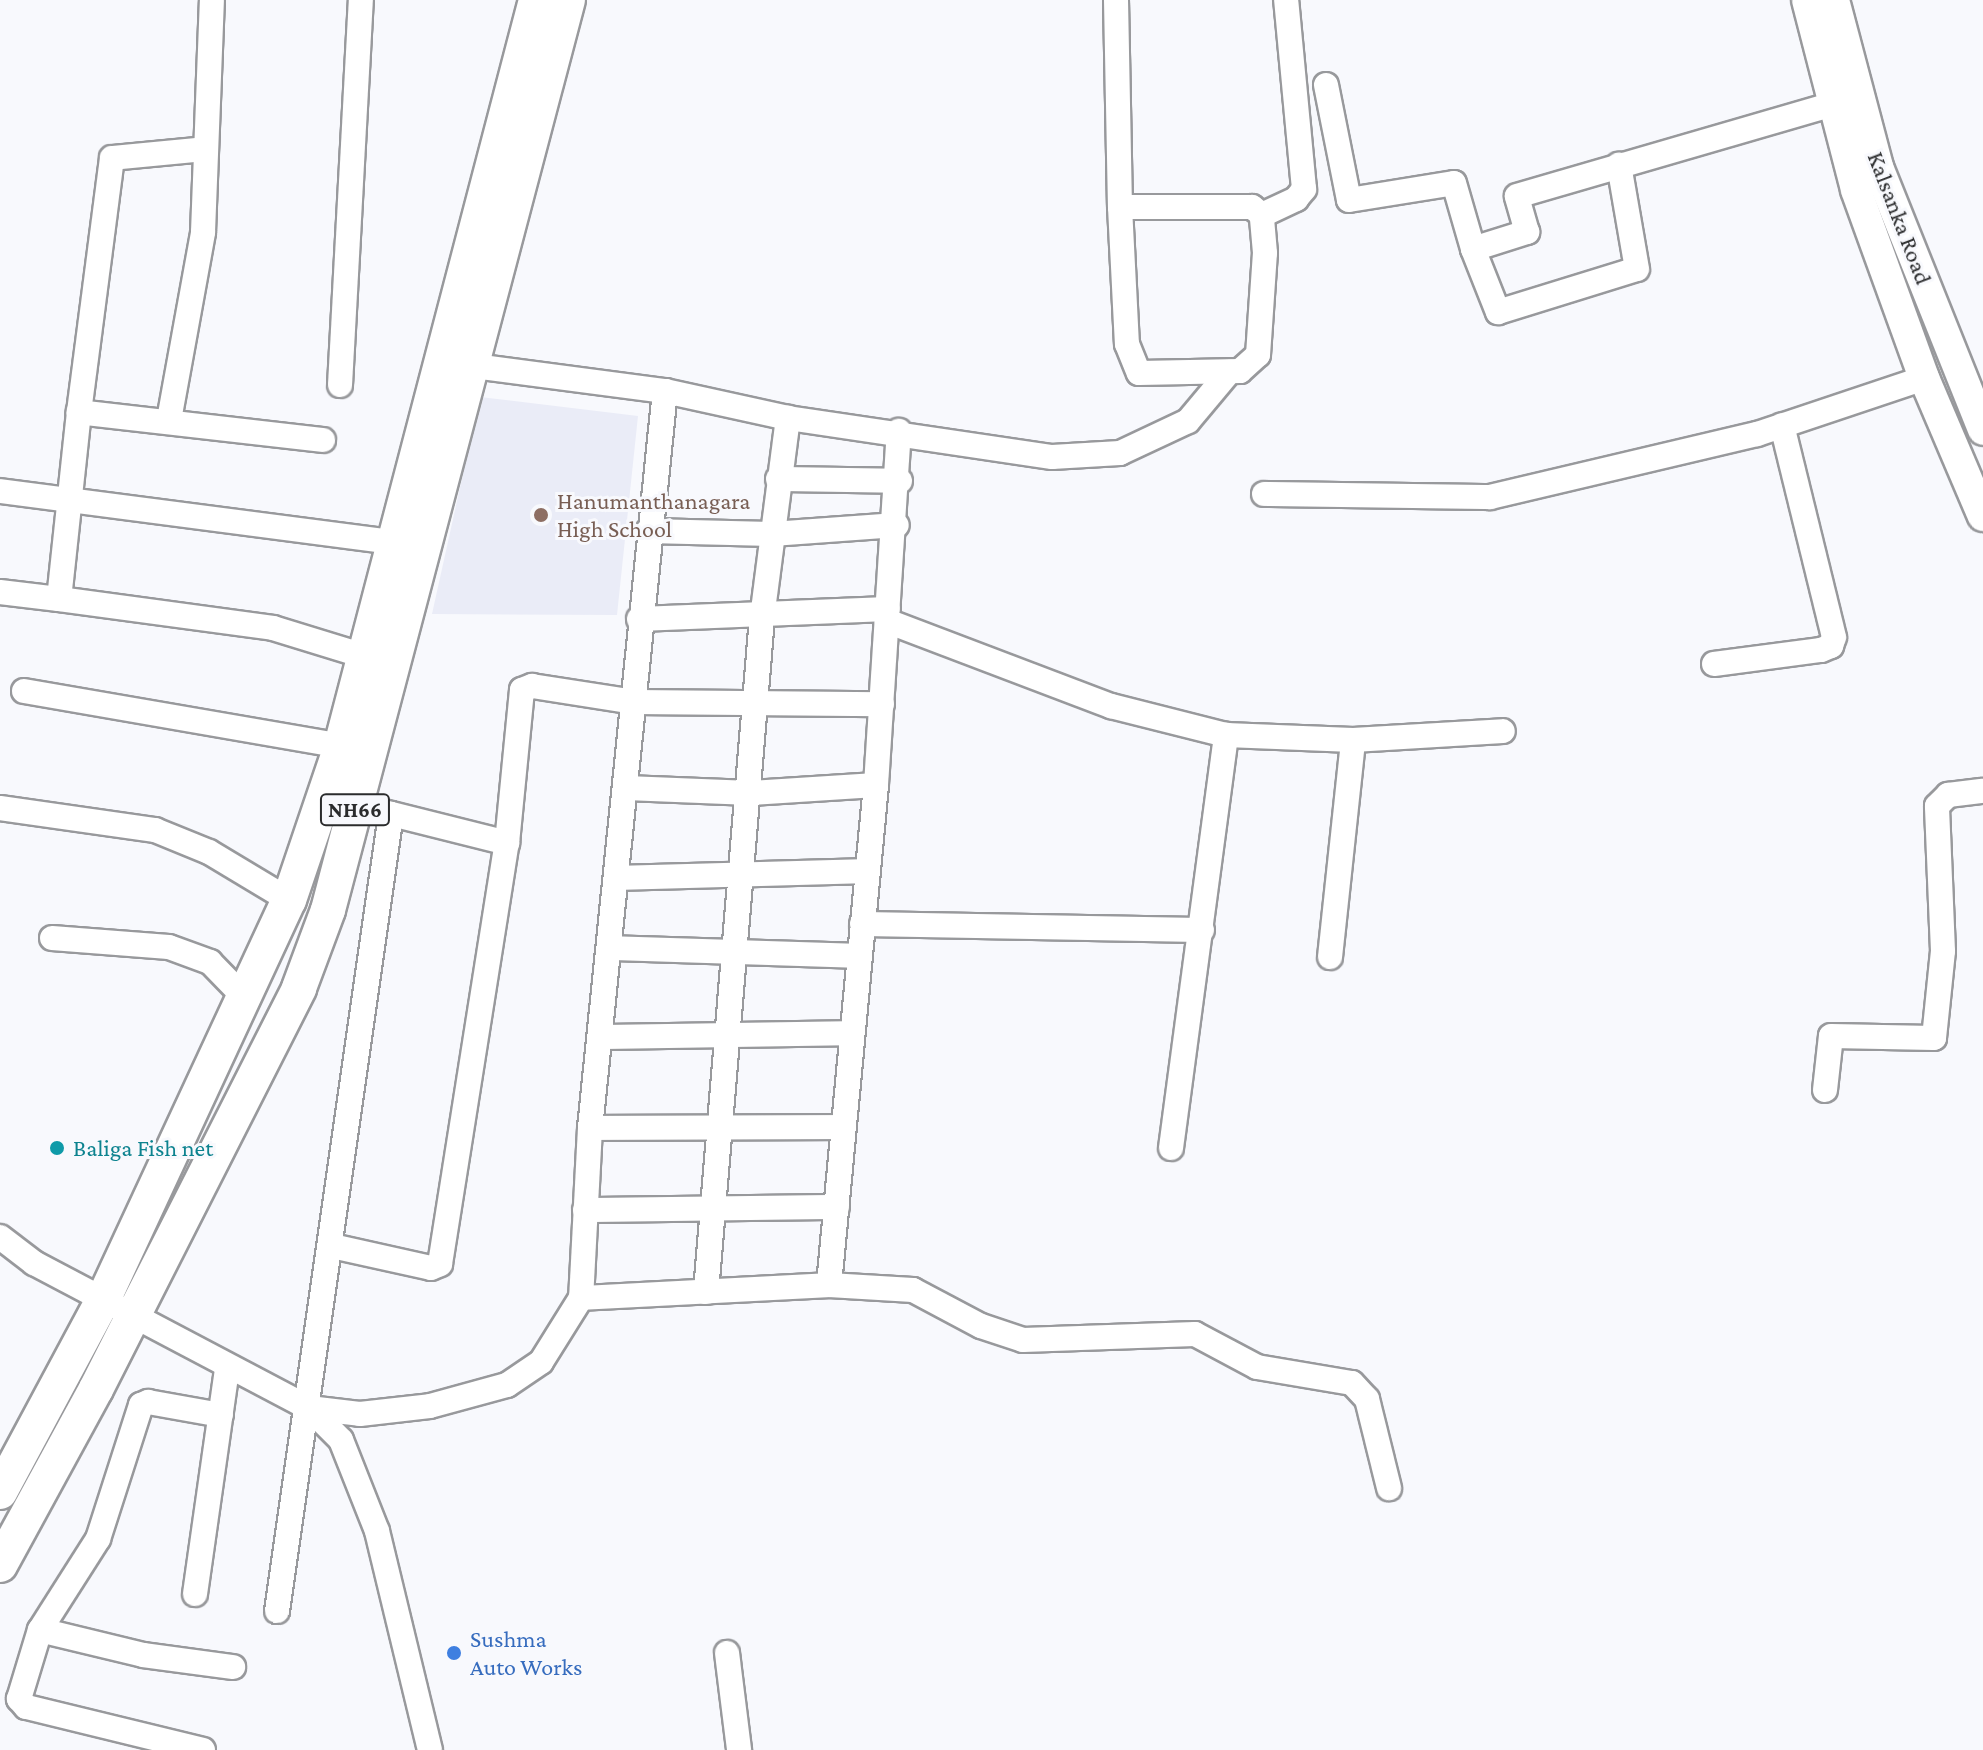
<!DOCTYPE html>
<style>
body{margin:0}
#map{position:relative;width:1983px;height:1750px;overflow:hidden;background:#f8f9fd;font-family:"Crimson Pro",serif}
div>[style]{position:absolute}
.built>*{inset:0;background:#eaecf7}
.roads{filter:drop-shadow(2px 0 #98999c) drop-shadow(-2px 0 #98999c) drop-shadow(0 2px #98999c) drop-shadow(0 -2px #98999c)}
.minor>*{height:24px;margin:-12px;padding:0 12px;transform-origin:12px;border-radius:12px;background:#fff}
.major>*{height:30px;margin:-15px;padding:0 15px;transform-origin:15px;border-radius:15px;background:#fff}
.highway>*{height:34px;margin:-17px;padding:0 17px;transform-origin:17px;border-radius:17px;background:#fff}
.dots>*{width:22px;height:22px;translate:-50% -50%;box-sizing:border-box;border:4px solid #f8f9fd;border-radius:50%}
span{translate:-50% -50%;white-space:nowrap;text-align:center;line-height:1.15;-webkit-text-stroke:6px #f8f9fd;paint-order:stroke}
.shield-label span{padding:2px 6px;background:#f8f9fd;border:2px solid;border-radius:6px;-webkit-text-stroke-width:0}
.shield-label{font-size:22px;color:#2b2c2d;font-weight:700}
.street-label{font-size:24px;color:#2b2c2d}
.education-label{font-size:24px;color:#785e54}
.left{translate:0 -50%;text-align:left}
.culture-label{font-size:24px;color:#0d838f}
.shop-label{font-size:24px;color:#366cbe}
</style>
<div id="map">
<div class="built">
<i style="clip-path:polygon(480px 397px,638px 416px,617px 615px,432px 614px)"></i>
</div>
<div class="roads">
<div class="minor">
<i style="left:1116px;top:0;width:207px;rotate:88.9deg"></i>
<i style="left:1120px;top:207px;width:137px;rotate:87.1deg"></i>
<i style="left:1127px;top:344px;width:31px;rotate:68deg"></i>
<i style="left:1139px;top:373px;width:101px;rotate:-1.1deg"></i>
<i style="left:1240px;top:371px;width:24px;rotate:-42deg"></i>
<i style="left:1258px;top:355px;width:102px;rotate:-86.1deg"></i>
<i style="left:1265px;top:253px;width:38px;rotate:-95deg"></i>
<i style="left:1262px;top:215px;width:13px;rotate:-141deg"></i>
<i style="left:1252px;top:207px;width:132px;rotate:180deg"></i>
<i style="left:1326px;top:85px;width:117px;rotate:78.7deg"></i>
<i style="left:1349px;top:200px;width:106px;rotate:-9.2deg"></i>
<i style="left:1454px;top:183px;width:69px;rotate:73.9deg"></i>
<i style="left:1473px;top:249px;width:57px;rotate:-17.5deg"></i>
<i style="left:1527px;top:232px;width:37px;rotate:-106deg"></i>
<i style="left:1517px;top:196px;width:330px;rotate:-16.2deg"></i>
<i style="left:1262px;top:215px;width:38px;rotate:-25deg"></i>
<i style="left:1296px;top:199px;width:13px;rotate:-51deg"></i>
<i style="left:1304px;top:189px;width:190px;rotate:-95.4deg"></i>
<i style="left:1473px;top:249px;width:68px;rotate:68.4deg"></i>
<i style="left:1498px;top:312px;width:145px;rotate:-17.2deg"></i>
<i style="left:1637px;top:269px;width:106px;rotate:-99.8deg"></i>
<i style="left:474px;top:366px;width:193px;rotate:7.5deg"></i>
<i style="left:665px;top:391px;width:126px;rotate:12.4deg"></i>
<i style="left:788px;top:418px;width:267px;rotate:8.4deg"></i>
<i style="left:1052px;top:457px;width:68px;rotate:-3.4deg"></i>
<i style="left:1120px;top:453px;width:75px;rotate:-25.2deg"></i>
<i style="left:1188px;top:421px;width:64px;rotate:-50.1deg"></i>
<i style="left:340px;top:385px;width:386px;rotate:-86.9deg"></i>
<i style="left:665px;top:391px;width:741px;rotate:95.81deg"></i>
<i style="left:590px;top:1128px;width:170px;rotate:93deg"></i>
<i style="left:581px;top:1298px;width:248px;rotate:-3deg"></i>
<i style="left:829px;top:1285px;width:502px;rotate:-84.63deg"></i>
<i style="left:876px;top:785px;width:355px;rotate:-86.3deg"></i>
<i style="left:79px;top:412px;width:256px;rotate:-82.6deg"></i>
<i style="left:112px;top:158px;width:94px;rotate:-5.5deg"></i>
<i style="left:169px;top:420px;width:191px;rotate:-79.7deg"></i>
<i style="left:203px;top:232px;width:232px;rotate:-87.8deg"></i>
<i style="left:323px;top:440px;width:246px;rotate:-173.5deg"></i>
<i style="left:79px;top:412px;width:188px;rotate:96.1deg"></i>
<i style="left:59px;top:599px;width:216px;rotate:7.7deg"></i>
<i style="left:273px;top:628px;width:92px;rotate:17.1deg"></i>
<i style="left:778px;top:479px;width:122px;rotate:0.9deg"></i>
<i style="left:0;top:491px;width:394px;rotate:7.4deg"></i>
<i style="left:1264px;top:494px;width:226px;rotate:0.8deg"></i>
<i style="left:1490px;top:497px;width:274px;rotate:-13.3deg"></i>
<i style="left:1757px;top:434px;width:176px;rotate:-18.5deg"></i>
<i style="left:648px;top:531px;width:124px;rotate:1.4deg"></i>
<i style="left:772px;top:534px;width:125px;rotate:-4.1deg"></i>
<i style="left:0;top:592px;width:59px;rotate:6.8deg"></i>
<i style="left:639px;top:619px;width:249px;rotate:-2.3deg"></i>
<i style="left:887px;top:621px;width:240px;rotate:20.8deg"></i>
<i style="left:1111px;top:706px;width:119px;rotate:14.2deg"></i>
<i style="left:1226px;top:735px;width:127px;rotate:2.3deg"></i>
<i style="left:1353px;top:740px;width:150px;rotate:-3.4deg"></i>
<i style="left:1714px;top:664px;width:108px;rotate:-7.5deg"></i>
<i style="left:1821px;top:650px;width:11px;rotate:-22deg"></i>
<i style="left:1831px;top:646px;width:9px;rotate:-72deg"></i>
<i style="left:1834px;top:637px;width:218px;rotate:-103.8deg"></i>
<i style="left:24px;top:691px;width:322px;rotate:9.8deg"></i>
<i style="left:626px;top:788px;width:125px;rotate:2.3deg"></i>
<i style="left:751px;top:793px;width:125px;rotate:-3.7deg"></i>
<i style="left:356px;top:805px;width:156px;rotate:14.1deg"></i>
<i style="left:0;top:808px;width:157px;rotate:8.1deg"></i>
<i style="left:155px;top:830px;width:58px;rotate:22.2deg"></i>
<i style="left:209px;top:852px;width:93px;rotate:31deg"></i>
<i style="left:618px;top:878px;width:249px;rotate:-1.6deg"></i>
<i style="left:862px;top:924px;width:340px;rotate:1deg"></i>
<i style="left:52px;top:938px;width:117px;rotate:4.4deg"></i>
<i style="left:169px;top:947px;width:44px;rotate:20.1deg"></i>
<i style="left:210px;top:962px;width:49px;rotate:45.8deg"></i>
<i style="left:610px;top:948px;width:248px;rotate:1.8deg"></i>
<i style="left:1330px;top:957px;width:218px;rotate:-83.9deg"></i>
<i style="left:600px;top:1037px;width:249px;rotate:-0.9deg"></i>
<i style="left:1825px;top:1090px;width:54px;rotate:-83.7deg"></i>
<i style="left:1831px;top:1036px;width:103px;rotate:1.1deg"></i>
<i style="left:1934px;top:1038px;width:87px;rotate:-84.1deg"></i>
<i style="left:1943px;top:951px;width:145px;rotate:-92.4deg"></i>
<i style="left:1937px;top:806px;width:16px;rotate:-45deg"></i>
<i style="left:1948px;top:795px;width:35px;rotate:-7deg"></i>
<i style="left:590px;top:1128px;width:250px;rotate:-0.2deg"></i>
<i style="left:1171px;top:1148px;width:417px;rotate:-82.4deg"></i>
<i style="left:585px;top:1210px;width:252px;rotate:-0.7deg"></i>
<i style="left:0;top:1237px;width:43px;rotate:37.4deg"></i>
<i style="left:34px;top:1263px;width:311px;rotate:27.8deg"></i>
<i style="left:309px;top:1408px;width:45px;rotate:45deg"></i>
<i style="left:341px;top:1440px;width:98px;rotate:68.4deg"></i>
<i style="left:377px;top:1531px;width:225px;rotate:76.4deg"></i>
<i style="left:332px;top:1246px;width:101px;rotate:12.5deg"></i>
<i style="left:431px;top:1268px;width:10px;rotate:-24deg"></i>
<i style="left:440px;top:1264px;width:426px;rotate:-81deg"></i>
<i style="left:507px;top:843px;width:154px;rotate:-84.4deg"></i>
<i style="left:522px;top:690px;width:11px;rotate:-22deg"></i>
<i style="left:532px;top:686px;width:103px;rotate:8.9deg"></i>
<i style="left:634px;top:702px;width:248px;rotate:0.5deg"></i>
<i style="left:829px;top:1285px;width:84px;rotate:3.4deg"></i>
<i style="left:913px;top:1290px;width:77px;rotate:27.9deg"></i>
<i style="left:981px;top:1326px;width:44px;rotate:18.4deg"></i>
<i style="left:1023px;top:1340px;width:172px;rotate:-2deg"></i>
<i style="left:1195px;top:1334px;width:70px;rotate:28deg"></i>
<i style="left:1257px;top:1367px;width:96px;rotate:9.6deg"></i>
<i style="left:1352px;top:1383px;width:22px;rotate:47deg"></i>
<i style="left:1367px;top:1399px;width:92px;rotate:76.1deg"></i>
<i style="left:706px;top:1292px;width:676px;rotate:-85.25deg"></i>
<i style="left:762px;top:618px;width:202px;rotate:-82.6deg"></i>
<i style="left:309px;top:1408px;width:51px;rotate:6.7deg"></i>
<i style="left:360px;top:1414px;width:70px;rotate:-6.5deg"></i>
<i style="left:430px;top:1406px;width:80px;rotate:-15.3deg"></i>
<i style="left:507px;top:1385px;width:41px;rotate:-34.1deg"></i>
<i style="left:541px;top:1362px;width:75px;rotate:-58deg"></i>
<i style="left:195px;top:1594px;width:228px;rotate:-81.9deg"></i>
<i style="left:277px;top:1611px;width:805px;rotate:-81.86deg"></i>
<i style="left:40px;top:1630px;width:106px;rotate:13.6deg"></i>
<i style="left:143px;top:1655px;width:91px;rotate:7.6deg"></i>
<i style="left:727px;top:1653px;width:98px;rotate:82.9deg"></i>
<i style="left:203px;top:1750px;width:182px;rotate:-166.3deg"></i>
<i style="left:26px;top:1707px;width:11px;rotate:-131deg"></i>
<i style="left:19px;top:1699px;width:72px;rotate:-73.1deg"></i>
<i style="left:40px;top:1630px;width:108px;rotate:-57.5deg"></i>
<i style="left:98px;top:1539px;width:141px;rotate:-72.2deg"></i>
<i style="left:141px;top:1405px;width:8px;rotate:-23deg"></i>
<i style="left:148px;top:1402px;width:74px;rotate:10.1deg"></i>
</div>
<div class="major">
<i style="left:1807px;top:0;width:196px;rotate:75.5deg"></i>
<i style="left:1856px;top:190px;width:200px;rotate:70.1deg"></i>
<i style="left:1924px;top:378px;width:150px;rotate:66.9deg"></i>
<i style="left:1834px;top:0;width:173px;rotate:75.2deg"></i>
<i style="left:1878px;top:167px;width:283px;rotate:68.2deg"></i>
</div>
<div class="highway">
<i style="left:0;top:1492px;width:220px;rotate:-61.8deg"></i>
<i style="left:104px;top:1298px;width:439px;rotate:-65.1deg"></i>
<i style="left:289px;top:900px;width:163px;rotate:-71.3deg"></i>
<i style="left:341px;top:746px;width:771px;rotate:-75.35deg"></i>
<i style="left:0;top:1565px;width:200px;rotate:-61.4deg"></i>
<i style="left:96px;top:1389px;width:449px;rotate:-63.1deg"></i>
<i style="left:299px;top:988px;width:83px;rotate:-69.6deg"></i>
<i style="left:328px;top:910px;width:941px;rotate:-75.23deg"></i>
</div>
</div>
<div class="dots">
<i style="left:541px;top:515px;background:#8d6e63"></i>
<i style="left:57px;top:1148px;background:#0f9aa8"></i>
<i style="left:454px;top:1653px;background:#3f7fe0"></i>
</div>
<div class="shield-label">
<span style="left:355px;top:810px">NH66</span>
</div>
<div class="street-label">
<span style="left:1900px;top:218px;rotate:69deg">Kalsanka Road</span>
</div>
<div class="education-label">
<span class="left" style="left:557px;top:515px">Hanumanthanagara<br>High School</span>
</div>
<div class="culture-label">
<span class="left" style="left:73px;top:1148px">Baliga Fish net</span>
</div>
<div class="shop-label">
<span class="left" style="left:470px;top:1653px">Sushma<br>Auto Works</span>
</div>
</div>
